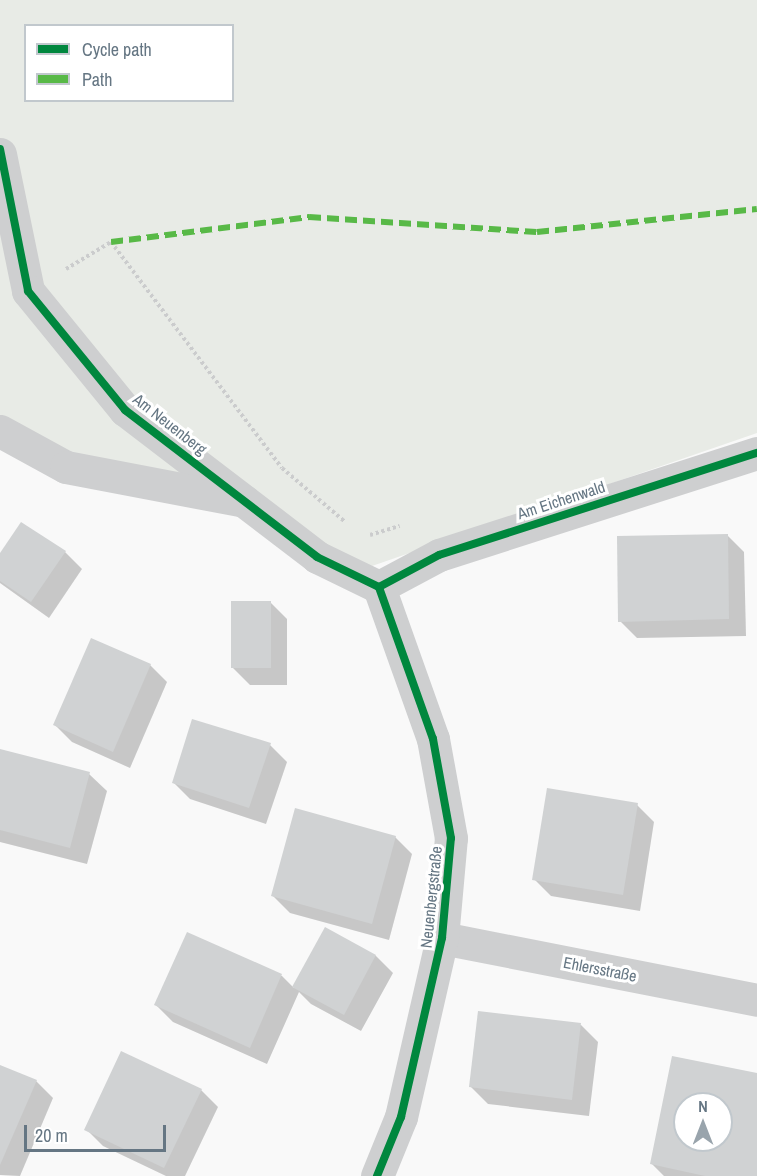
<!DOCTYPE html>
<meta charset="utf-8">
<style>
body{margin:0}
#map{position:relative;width:757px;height:1176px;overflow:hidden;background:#f9f9f9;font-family:"Archivo Narrow",sans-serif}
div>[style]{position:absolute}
.green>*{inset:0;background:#e8ebe6}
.shadow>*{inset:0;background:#0003}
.building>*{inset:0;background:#d0d2d3}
.path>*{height:4px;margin-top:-2px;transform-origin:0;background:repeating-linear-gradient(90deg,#cbcccd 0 3px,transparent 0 6px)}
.minor>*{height:33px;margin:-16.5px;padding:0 16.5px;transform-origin:16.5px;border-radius:16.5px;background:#cecfd0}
.quiet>*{height:6px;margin-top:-3px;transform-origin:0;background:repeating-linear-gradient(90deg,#58b947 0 12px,transparent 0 18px)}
.cycleway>*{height:8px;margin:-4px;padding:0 4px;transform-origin:4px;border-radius:4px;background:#00873e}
span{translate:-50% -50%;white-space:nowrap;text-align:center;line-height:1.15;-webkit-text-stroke:6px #fff;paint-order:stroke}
.street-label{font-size:16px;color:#657683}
.legend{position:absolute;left:24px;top:24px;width:210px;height:78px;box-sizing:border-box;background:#fff;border:2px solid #c1c8cd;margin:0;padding:8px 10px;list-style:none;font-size:18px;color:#657683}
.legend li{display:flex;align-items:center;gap:12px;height:30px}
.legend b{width:30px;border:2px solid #c1c8cd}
.north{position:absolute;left:673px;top:1092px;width:60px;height:60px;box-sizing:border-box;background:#fff;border:2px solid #c1c8cd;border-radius:50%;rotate:0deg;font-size:16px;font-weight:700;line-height:24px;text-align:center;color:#657683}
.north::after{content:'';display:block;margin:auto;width:21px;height:27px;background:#99a4ac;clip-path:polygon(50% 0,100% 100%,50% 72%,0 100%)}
.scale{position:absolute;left:24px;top:1125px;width:142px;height:27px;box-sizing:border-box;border:3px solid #657683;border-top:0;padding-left:8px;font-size:18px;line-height:21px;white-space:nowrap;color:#657683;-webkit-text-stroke:4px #fff;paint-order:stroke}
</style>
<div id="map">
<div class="green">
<i style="clip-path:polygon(evenodd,0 0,757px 0,757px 433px,372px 566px,0 425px,0 0,26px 26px,232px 26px,232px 100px,26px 100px,26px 26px)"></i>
</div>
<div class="shadow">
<i style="clip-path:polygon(727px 535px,744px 552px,746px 636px,637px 638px,620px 621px)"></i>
<i style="clip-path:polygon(65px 552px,82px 569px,49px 618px,0 583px,0 556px)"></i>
<i style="clip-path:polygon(270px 602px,287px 619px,287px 685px,250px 685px,233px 668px)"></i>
<i style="clip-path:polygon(150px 665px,167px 682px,130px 768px,72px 742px,55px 725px)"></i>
<i style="clip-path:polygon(270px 745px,287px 762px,266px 824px,190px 799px,173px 782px)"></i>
<i style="clip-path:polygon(0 751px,89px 774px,107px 791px,87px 864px,0 842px)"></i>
<i style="clip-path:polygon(637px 805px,654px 822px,640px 911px,551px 896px,534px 879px)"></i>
<i style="clip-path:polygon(395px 837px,412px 854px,389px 940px,290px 913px,273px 896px)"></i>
<i style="clip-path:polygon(326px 929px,376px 956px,393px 973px,361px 1031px,311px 1004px,299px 992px,267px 1064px,173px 1022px,156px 1005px,188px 934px,282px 976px,294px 988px)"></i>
<i style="clip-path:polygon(480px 1012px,581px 1025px,598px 1042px,589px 1116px,488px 1104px,471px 1087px)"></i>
<i style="clip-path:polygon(evenodd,674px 1057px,757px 1075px,757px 1176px,664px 1176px,652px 1164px,674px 1057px,685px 1104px,721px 1104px,721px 1140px,685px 1140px,685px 1104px)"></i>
<i style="clip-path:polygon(0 1066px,36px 1081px,53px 1098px,20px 1176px,0 1175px)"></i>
<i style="clip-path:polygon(201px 1090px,218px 1107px,185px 1176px,166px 1176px,103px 1146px,86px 1129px)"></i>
</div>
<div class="building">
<i style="clip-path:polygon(21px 522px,66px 551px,31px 602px,0 581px,0 553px)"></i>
<i style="clip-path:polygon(728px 534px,729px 619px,618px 622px,617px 536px)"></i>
<i style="clip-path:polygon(231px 601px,271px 601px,271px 668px,231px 668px)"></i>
<i style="clip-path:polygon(91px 638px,151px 664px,113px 752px,53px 725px)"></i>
<i style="clip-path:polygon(192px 719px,271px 743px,249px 808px,172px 783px)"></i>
<i style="clip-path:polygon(0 749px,90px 772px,70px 848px,0 830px)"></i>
<i style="clip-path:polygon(547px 788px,638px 803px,623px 895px,532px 880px)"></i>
<i style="clip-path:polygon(295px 808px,396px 836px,372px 924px,271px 896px)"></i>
<i style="clip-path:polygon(325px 927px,376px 955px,344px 1015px,292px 987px)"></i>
<i style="clip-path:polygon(187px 932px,282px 974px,250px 1048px,154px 1005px)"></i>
<i style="clip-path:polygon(478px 1011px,581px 1023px,572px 1100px,469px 1087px)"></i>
<i style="clip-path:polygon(121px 1051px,202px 1089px,164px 1168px,84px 1130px)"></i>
<i style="clip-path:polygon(evenodd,672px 1056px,757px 1073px,757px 1176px,705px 1176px,650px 1164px,672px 1056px,685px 1104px,721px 1104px,721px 1140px,685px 1140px,685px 1104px)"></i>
<i style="clip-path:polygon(0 1065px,37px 1080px,0 1165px)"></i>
</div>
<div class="path">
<i style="left:66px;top:269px;width:52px;rotate:-31deg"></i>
<i style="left:111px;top:242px;width:283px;rotate:52.9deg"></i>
<i style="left:282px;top:468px;width:82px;rotate:40.5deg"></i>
<i style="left:370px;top:535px;width:31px;rotate:-17deg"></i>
</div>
<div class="minor">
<i style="left:0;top:154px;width:140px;rotate:78.4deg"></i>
<i style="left:28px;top:291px;width:154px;rotate:50.8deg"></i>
<i style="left:125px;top:410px;width:242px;rotate:37.4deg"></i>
<i style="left:317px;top:557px;width:69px;rotate:25.8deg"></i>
<i style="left:0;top:431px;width:75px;rotate:28.6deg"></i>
<i style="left:66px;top:467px;width:181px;rotate:10.8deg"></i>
<i style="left:379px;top:587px;width:68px;rotate:-28.1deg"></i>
<i style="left:439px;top:555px;width:334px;rotate:-17.8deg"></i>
<i style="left:442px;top:938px;width:321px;rotate:11.1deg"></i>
<i style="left:377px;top:1176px;width:64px;rotate:-67.9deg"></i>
<i style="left:401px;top:1117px;width:184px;rotate:-77.1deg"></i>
<i style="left:442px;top:938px;width:100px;rotate:-84.9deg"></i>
<i style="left:451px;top:838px;width:101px;rotate:-100.3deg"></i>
<i style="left:433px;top:739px;width:161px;rotate:-109.6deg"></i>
</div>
<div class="quiet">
<i style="left:111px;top:242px;width:200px;rotate:-7.2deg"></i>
<i style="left:309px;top:217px;width:228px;rotate:3.8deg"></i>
<i style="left:537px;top:232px;width:221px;rotate:-6deg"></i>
</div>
<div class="cycleway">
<i style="left:0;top:149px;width:145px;rotate:78.8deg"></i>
<i style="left:28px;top:291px;width:154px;rotate:50.8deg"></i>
<i style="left:125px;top:410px;width:242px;rotate:37.4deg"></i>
<i style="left:317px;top:557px;width:69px;rotate:25.8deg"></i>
<i style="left:379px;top:587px;width:68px;rotate:-28.1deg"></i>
<i style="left:439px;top:555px;width:334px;rotate:-17.8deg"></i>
<i style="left:377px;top:1176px;width:64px;rotate:-67.9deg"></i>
<i style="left:401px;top:1117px;width:184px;rotate:-77.1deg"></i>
<i style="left:442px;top:938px;width:100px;rotate:-84.9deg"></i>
<i style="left:451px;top:838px;width:101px;rotate:-100.3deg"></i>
<i style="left:433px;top:739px;width:161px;rotate:-109.6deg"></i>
</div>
<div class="street-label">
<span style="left:170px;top:424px;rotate:38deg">Am Neuenberg</span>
<span style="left:561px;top:500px;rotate:-18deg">Am Eichenwald</span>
<span style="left:431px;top:897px;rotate:-84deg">Neuenbergstraße</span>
<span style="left:600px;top:969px;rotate:11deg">Ehlersstraße</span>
</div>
<ul class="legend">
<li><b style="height:8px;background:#00873e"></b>Cycle path</li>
<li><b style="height:8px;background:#58b947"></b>Path</li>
</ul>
<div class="north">N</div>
<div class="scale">20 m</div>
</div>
